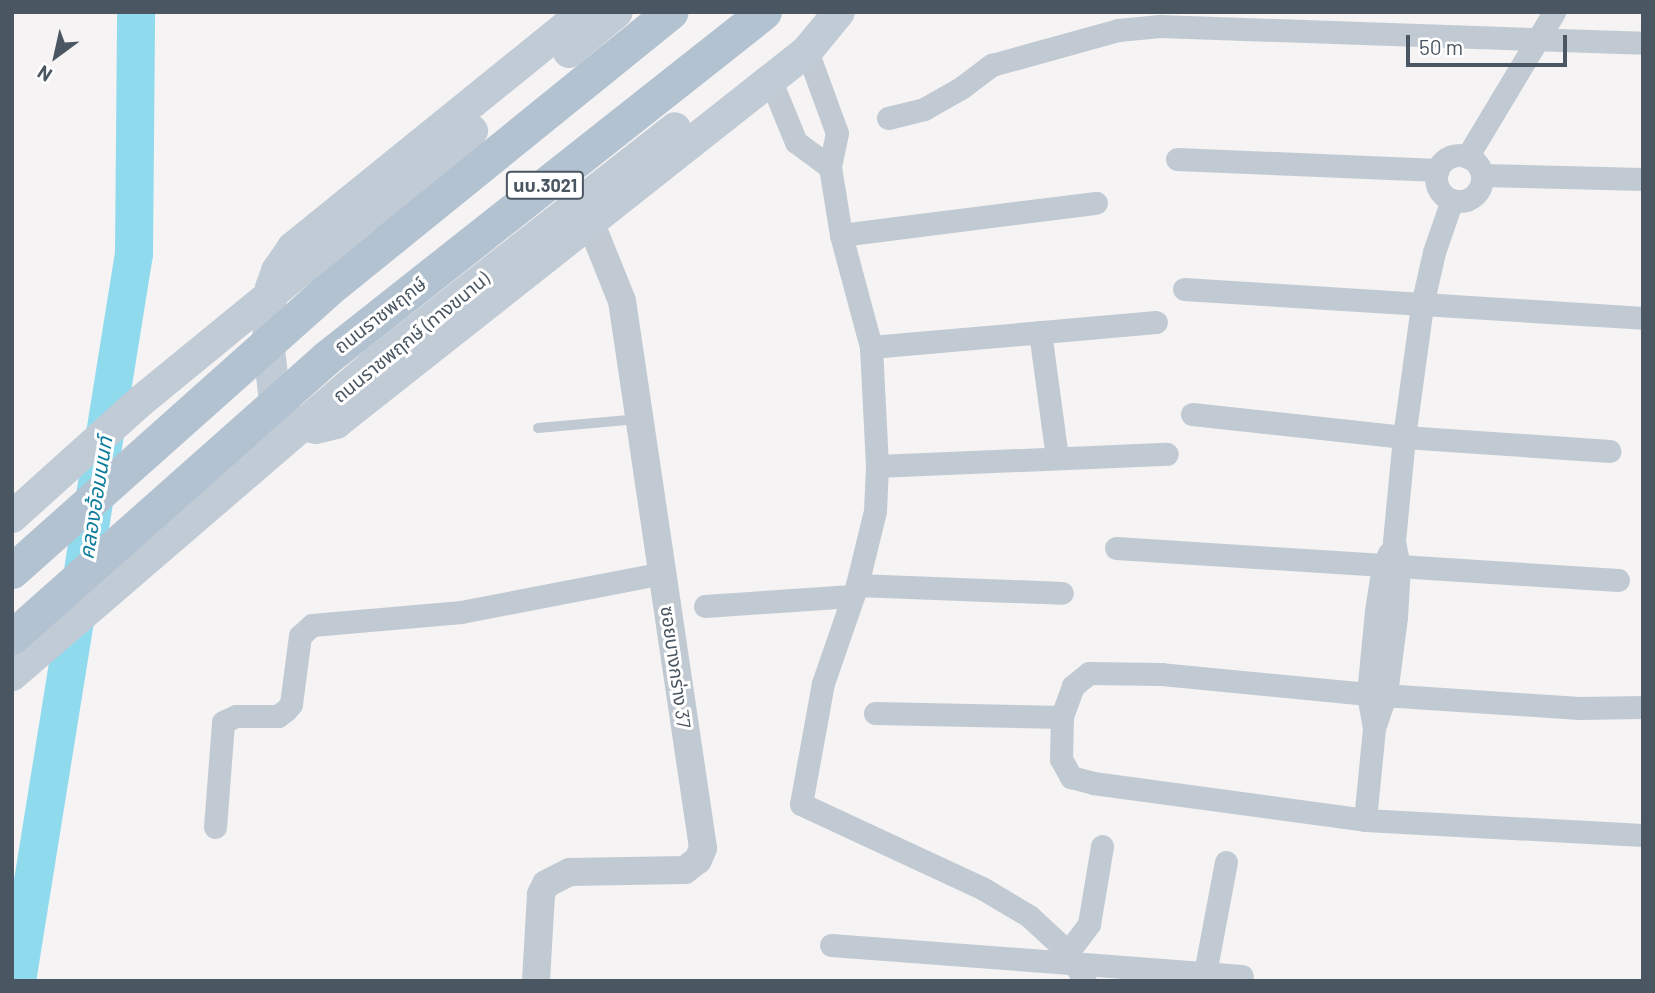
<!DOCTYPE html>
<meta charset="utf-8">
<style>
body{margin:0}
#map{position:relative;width:1655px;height:993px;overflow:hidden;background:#f5f3f3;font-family:Barlow,"Noto Sans Thai",sans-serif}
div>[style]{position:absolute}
.river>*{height:38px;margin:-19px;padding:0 19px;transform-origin:19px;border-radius:19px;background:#90daee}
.service>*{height:10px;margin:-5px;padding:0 5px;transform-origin:5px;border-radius:5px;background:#c1cad2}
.minor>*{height:23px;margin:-11.5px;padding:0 11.5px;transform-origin:11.5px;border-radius:11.5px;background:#c1cad2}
.minor>.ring{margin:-11.5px;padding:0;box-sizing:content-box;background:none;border:23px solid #c1cad2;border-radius:50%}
.tertiary>*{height:28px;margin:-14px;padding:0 14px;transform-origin:14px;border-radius:14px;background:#c1cad2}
.secondary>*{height:32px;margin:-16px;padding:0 16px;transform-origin:16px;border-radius:16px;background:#c1cbd6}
.primary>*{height:35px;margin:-17.5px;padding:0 17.5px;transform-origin:17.5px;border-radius:17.5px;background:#b3c2d1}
.secondary-bridge>*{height:32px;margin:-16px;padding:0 16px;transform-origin:16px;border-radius:16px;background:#c1cbd6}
.primary-bridge>*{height:35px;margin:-17.5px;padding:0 17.5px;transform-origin:17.5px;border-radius:17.5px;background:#b3c2d1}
span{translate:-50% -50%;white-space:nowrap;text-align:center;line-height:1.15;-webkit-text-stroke:6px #fff;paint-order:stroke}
.shield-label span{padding:2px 5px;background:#fff;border:2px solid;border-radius:5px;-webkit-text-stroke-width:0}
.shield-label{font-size:18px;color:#4a5661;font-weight:700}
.street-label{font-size:19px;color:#4a5661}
.water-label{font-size:21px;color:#0c7c9b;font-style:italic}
.frame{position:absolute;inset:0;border:14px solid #4a5661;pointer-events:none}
.north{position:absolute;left:21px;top:21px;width:70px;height:70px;-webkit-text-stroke:5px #fff;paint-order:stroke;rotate:213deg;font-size:19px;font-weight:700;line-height:28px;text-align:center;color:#4a5661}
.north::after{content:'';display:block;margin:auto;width:24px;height:32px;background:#4a5661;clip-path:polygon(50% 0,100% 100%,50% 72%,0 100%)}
.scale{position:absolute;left:1406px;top:35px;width:161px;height:32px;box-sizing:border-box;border:4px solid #4a5661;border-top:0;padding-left:9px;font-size:21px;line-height:24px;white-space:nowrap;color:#4a5661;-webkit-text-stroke:5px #fff;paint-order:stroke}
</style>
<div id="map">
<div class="river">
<i style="left:17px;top:981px;width:736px;rotate:-80.86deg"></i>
<i style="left:134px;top:254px;width:242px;rotate:-89.5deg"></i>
</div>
<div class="service">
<i style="left:538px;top:428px;width:100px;rotate:-5.1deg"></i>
</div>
<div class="minor">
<i style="left:807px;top:51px;width:87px;rotate:69.9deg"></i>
<i style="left:837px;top:133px;width:35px;rotate:102deg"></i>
<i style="left:830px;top:167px;width:69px;rotate:80.8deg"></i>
<i style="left:841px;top:235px;width:116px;rotate:75deg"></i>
<i style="left:871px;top:347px;width:119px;rotate:87.1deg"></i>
<i style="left:877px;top:466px;width:45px;rotate:92.5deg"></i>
<i style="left:875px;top:511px;width:76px;rotate:103.7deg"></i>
<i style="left:857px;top:585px;width:104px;rotate:109.1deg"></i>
<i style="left:823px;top:683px;width:123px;rotate:100.3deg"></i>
<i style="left:801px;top:804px;width:200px;rotate:24.9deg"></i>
<i style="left:982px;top:888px;width:55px;rotate:30.8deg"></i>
<i style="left:1029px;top:916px;width:53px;rotate:42.7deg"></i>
<i style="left:1068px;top:952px;width:34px;rotate:60deg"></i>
<i style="left:770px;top:79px;width:68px;rotate:67.6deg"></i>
<i style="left:796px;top:142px;width:42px;rotate:36.3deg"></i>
<i style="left:888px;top:118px;width:37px;rotate:-14deg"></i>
<i style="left:924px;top:109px;width:43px;rotate:-29.6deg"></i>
<i style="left:961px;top:88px;width:39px;rotate:-37deg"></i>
<i style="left:992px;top:65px;width:131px;rotate:-15.5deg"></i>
<i style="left:1118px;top:30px;width:42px;rotate:-5.4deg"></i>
<i style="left:1160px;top:26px;width:483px;rotate:2deg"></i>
<i class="ring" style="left:1436px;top:155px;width:23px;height:23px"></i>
<i style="left:1467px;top:157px;width:169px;rotate:-59deg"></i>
<i style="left:1177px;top:159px;width:261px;rotate:2.4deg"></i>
<i style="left:1482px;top:175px;width:161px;rotate:1.4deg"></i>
<i style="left:841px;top:235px;width:257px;rotate:-7.2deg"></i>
<i style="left:1184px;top:289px;width:460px;rotate:3.6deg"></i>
<i style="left:1040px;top:332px;width:127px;rotate:82.3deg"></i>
<i style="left:871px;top:347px;width:286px;rotate:-5deg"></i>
<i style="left:1192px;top:414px;width:213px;rotate:6.2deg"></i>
<i style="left:1404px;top:437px;width:206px;rotate:3.9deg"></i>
<i style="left:877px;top:466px;width:290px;rotate:-2.4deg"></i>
<i style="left:1116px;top:548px;width:503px;rotate:3.65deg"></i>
<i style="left:857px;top:585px;width:205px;rotate:2.2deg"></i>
<i style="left:705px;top:606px;width:147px;rotate:-3.9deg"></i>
<i style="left:1643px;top:707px;width:64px;rotate:179.1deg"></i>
<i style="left:1579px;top:708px;width:211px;rotate:-176.2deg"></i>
<i style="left:1368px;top:694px;width:207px;rotate:-174.5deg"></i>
<i style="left:1162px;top:674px;width:73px;rotate:-179.2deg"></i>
<i style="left:1089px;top:673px;width:21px;rotate:141deg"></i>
<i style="left:1073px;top:686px;width:33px;rotate:110deg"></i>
<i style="left:1062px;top:717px;width:42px;rotate:91.4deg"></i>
<i style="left:1061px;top:759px;width:21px;rotate:61deg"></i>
<i style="left:1071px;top:777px;width:23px;rotate:15deg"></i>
<i style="left:1093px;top:783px;width:275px;rotate:7.7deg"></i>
<i style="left:1365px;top:820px;width:278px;rotate:3.1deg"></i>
<i style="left:875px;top:713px;width:187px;rotate:1.2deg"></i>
<i style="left:1374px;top:728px;width:36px;rotate:-71deg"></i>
<i style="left:1386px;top:694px;width:78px;rotate:-82.6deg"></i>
<i style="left:1396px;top:617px;width:50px;rotate:-86.6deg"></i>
<i style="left:1399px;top:567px;width:26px;rotate:-101deg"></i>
<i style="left:1394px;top:541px;width:104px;rotate:-84.5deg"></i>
<i style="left:1404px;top:437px;width:133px;rotate:-82.2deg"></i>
<i style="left:1422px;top:305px;width:54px;rotate:-77.2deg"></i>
<i style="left:1434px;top:252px;width:55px;rotate:-70.9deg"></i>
<i style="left:1365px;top:820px;width:92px;rotate:-84.4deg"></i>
<i style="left:1374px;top:728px;width:35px;rotate:-100deg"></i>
<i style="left:1368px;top:694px;width:83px;rotate:-84.5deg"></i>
<i style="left:1376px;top:611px;width:46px;rotate:-81.2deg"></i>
<i style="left:1383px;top:566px;width:14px;rotate:-65deg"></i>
<i style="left:215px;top:827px;width:105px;rotate:-85.6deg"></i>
<i style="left:223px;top:722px;width:14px;rotate:-25deg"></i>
<i style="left:236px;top:716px;width:42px"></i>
<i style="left:278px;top:716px;width:10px;rotate:-37deg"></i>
<i style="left:286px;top:710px;width:8px;rotate:-50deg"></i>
<i style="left:291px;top:704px;width:69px;rotate:-82.5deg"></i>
<i style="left:300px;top:636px;width:16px;rotate:-43deg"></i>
<i style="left:312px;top:625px;width:150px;rotate:-5deg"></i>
<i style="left:461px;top:612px;width:206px;rotate:-10.9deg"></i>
<i style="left:831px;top:945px;width:412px;rotate:4.3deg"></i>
<i style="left:1068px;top:952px;width:35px;rotate:-53deg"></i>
<i style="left:1089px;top:924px;width:79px;rotate:-80.5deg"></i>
<i style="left:1205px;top:973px;width:113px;rotate:-79.3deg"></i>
</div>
<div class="tertiary">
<i style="left:536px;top:981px;width:87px;rotate:-86.7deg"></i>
<i style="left:541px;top:894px;width:11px;rotate:-63deg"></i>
<i style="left:546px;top:884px;width:27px;rotate:-27deg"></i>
<i style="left:570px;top:872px;width:115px;rotate:-1deg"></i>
<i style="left:685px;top:870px;width:16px;rotate:-38deg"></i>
<i style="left:698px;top:860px;width:13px;rotate:-67deg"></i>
<i style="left:703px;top:848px;width:553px;rotate:-98.42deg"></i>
<i style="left:622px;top:301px;width:83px;rotate:-111.9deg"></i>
</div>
<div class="secondary">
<i style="left:584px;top:12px;width:375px;rotate:141deg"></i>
<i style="left:293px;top:248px;width:28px;rotate:125deg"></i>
<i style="left:277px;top:271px;width:18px;rotate:109deg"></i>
<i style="left:271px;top:288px;width:53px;rotate:93.2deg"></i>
<i style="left:268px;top:341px;width:52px;rotate:83.4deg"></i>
<i style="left:274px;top:393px;width:22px;rotate:66deg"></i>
<i style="left:283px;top:413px;width:17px;rotate:40deg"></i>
<i style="left:296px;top:424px;width:20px;rotate:11deg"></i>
<i style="left:316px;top:428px;width:21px;rotate:-14deg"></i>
<i style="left:336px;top:423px;width:600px;rotate:-38.3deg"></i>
<i style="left:807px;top:51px;width:50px;rotate:-50.6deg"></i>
<i style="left:569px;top:52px;width:62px;rotate:-39.8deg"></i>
<i style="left:365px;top:218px;width:138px;rotate:-39.1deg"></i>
<i style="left:381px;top:358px;width:373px;rotate:-38deg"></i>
</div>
<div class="primary">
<i style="left:327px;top:290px;width:442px;rotate:-39deg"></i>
<i style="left:326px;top:358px;width:558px;rotate:-38.31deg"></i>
</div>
<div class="secondary-bridge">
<i style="left:12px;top:517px;width:175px;rotate:-42deg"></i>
<i style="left:142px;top:400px;width:287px;rotate:-39.3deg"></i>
<i style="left:12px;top:675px;width:486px;rotate:-40.7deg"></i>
</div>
<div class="primary-bridge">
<i style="left:12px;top:571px;width:422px;rotate:-41.7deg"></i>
<i style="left:12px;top:637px;width:420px;rotate:-41.6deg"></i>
</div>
<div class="shield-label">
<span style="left:545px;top:185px">นบ.3021</span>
</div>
<div class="street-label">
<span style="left:380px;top:315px;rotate:-38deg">ถนนราชพฤกษ์</span>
<span style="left:411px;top:337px;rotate:-39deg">ถนนราชพฤกษ์ (ทางขนาน)</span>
<span style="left:676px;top:667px;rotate:82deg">ซอยบางกร่าง 37</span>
</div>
<div class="water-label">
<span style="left:95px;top:498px;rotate:-81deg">คลองอ้อมนนท์</span>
</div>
<div class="frame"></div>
<div class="north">N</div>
<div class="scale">50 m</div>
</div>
